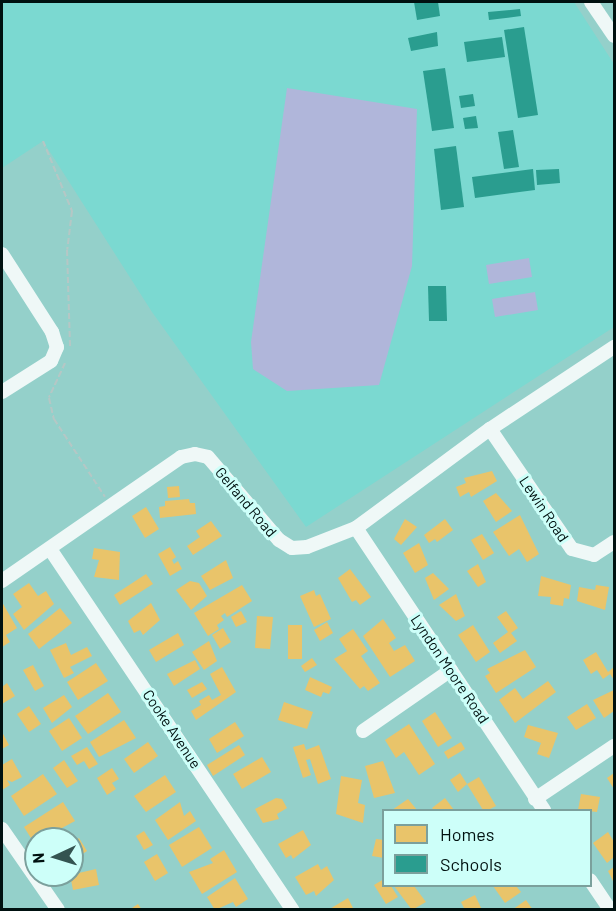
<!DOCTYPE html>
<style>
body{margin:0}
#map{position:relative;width:616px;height:911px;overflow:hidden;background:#94d0ca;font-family:Barlow,sans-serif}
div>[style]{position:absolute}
.built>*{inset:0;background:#7bd9d1}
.green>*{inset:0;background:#b0b6da}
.homes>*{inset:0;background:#e9c46a}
.schools>*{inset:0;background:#2a9d8f}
.path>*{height:2px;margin-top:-1px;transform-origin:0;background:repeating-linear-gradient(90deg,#b5c7c5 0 6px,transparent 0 9px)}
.minor>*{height:14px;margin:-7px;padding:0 7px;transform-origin:7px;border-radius:7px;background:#eff8f7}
span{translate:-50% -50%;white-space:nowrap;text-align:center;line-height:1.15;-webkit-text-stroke:6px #cdfff9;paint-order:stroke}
.street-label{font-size:15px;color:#001110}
.frame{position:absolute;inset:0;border:3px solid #001110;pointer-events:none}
.legend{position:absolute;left:382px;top:809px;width:210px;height:78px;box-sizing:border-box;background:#cdfff9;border:2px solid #7ba09c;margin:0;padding:8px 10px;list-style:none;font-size:18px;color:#001110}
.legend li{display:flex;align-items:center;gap:12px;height:30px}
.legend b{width:30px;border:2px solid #7ba09c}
.north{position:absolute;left:24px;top:827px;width:60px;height:60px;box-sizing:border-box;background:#cdfff9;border:2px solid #7ba09c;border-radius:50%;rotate:266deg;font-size:16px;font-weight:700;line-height:24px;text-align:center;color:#001110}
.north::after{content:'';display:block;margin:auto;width:21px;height:27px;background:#345451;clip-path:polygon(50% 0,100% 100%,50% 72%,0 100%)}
</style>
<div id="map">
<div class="built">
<i style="clip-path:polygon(2px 2px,574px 2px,614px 64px,614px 327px,306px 527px,152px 312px,43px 141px,2px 168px)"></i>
</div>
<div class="green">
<i style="clip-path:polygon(287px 88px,417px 109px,412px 266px,379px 385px,287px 391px,253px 369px,251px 342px)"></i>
<i style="clip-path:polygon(529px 258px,532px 277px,489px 284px,486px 265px)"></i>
<i style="clip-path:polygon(535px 292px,538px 310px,495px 317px,492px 299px)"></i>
</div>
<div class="homes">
<i style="clip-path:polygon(492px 471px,497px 481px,471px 497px,469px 492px,460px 497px,456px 487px,466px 483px,464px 478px)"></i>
<i style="clip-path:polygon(179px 486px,180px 497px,168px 498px,167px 487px)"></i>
<i style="clip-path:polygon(496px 493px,512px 511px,496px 522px,483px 501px)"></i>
<i style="clip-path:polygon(189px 499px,190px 503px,195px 503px,196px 514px,160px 518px,159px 507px,165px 506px,165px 501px)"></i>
<i style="clip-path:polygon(146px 507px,159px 529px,145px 538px,132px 516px)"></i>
<i style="clip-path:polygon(520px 515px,539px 554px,527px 562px,519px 549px,509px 556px,493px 532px)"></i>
<i style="clip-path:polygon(405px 519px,417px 527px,401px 545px,394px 539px)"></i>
<i style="clip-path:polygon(445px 519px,453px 530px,437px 542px,435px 539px,429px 543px,424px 535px)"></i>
<i style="clip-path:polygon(211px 521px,222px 536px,193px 555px,187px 546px,200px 537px,196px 531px)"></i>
<i style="clip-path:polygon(482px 534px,494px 553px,483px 560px,471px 540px)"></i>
<i style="clip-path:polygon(419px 543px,428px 565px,415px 573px,403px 553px)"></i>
<i style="clip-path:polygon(170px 547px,176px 557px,172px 560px,174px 564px,178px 561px,182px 569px,170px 576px,158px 554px)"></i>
<i style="clip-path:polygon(94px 548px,120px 552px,119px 580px,94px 577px,99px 560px,92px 559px)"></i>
<i style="clip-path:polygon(226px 560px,233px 578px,210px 590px,201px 576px)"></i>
<i style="clip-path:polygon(478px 564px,486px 582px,478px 587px,467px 571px)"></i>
<i style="clip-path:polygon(350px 569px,371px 597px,360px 605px,356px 600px,352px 602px,338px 578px)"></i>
<i style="clip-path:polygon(433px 573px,449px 589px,434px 600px,425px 578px)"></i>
<i style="clip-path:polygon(146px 574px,153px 584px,120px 605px,114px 595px)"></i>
<i style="clip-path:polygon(541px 576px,571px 585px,569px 599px,564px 598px,563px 606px,550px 604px,551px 597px,538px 596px)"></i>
<i style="clip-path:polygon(190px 581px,199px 583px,207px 596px,191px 610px,176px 590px)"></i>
<i style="clip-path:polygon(29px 583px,38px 596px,46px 591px,54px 604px,24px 630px,13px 614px,22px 607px,13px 594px)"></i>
<i style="clip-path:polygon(242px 585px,252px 601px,227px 617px,225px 613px,221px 616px,224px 620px,217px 625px,219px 629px,208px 636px,194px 613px)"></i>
<i style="clip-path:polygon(596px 585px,609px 587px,605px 610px,577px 601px,579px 587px,595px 590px)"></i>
<i style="clip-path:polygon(314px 590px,316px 596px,320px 594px,331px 619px,314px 627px,300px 596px)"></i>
<i style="clip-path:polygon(456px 594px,465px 616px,456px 621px,439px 605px)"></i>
<i style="clip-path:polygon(2px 602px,17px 628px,6px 635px,10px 642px,2px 647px)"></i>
<i style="clip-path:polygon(151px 603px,160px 620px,143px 635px,140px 630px,134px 633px,128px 621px)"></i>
<i style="clip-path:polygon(60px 608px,72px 623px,39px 649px,28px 634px)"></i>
<i style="clip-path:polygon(241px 611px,247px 622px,236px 627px,231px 617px)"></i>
<i style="clip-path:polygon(506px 611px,518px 628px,511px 633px,517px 641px,500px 653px,493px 643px,508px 632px,497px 617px)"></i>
<i style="clip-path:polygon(257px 616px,273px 617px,270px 649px,255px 648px)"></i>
<i style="clip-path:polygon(383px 619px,396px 638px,389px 643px,394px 651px,405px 645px,415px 661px,390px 677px,363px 636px)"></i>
<i style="clip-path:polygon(327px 622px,333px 633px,320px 641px,314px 630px)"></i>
<i style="clip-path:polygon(288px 625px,302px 625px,302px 659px,288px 659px)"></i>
<i style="clip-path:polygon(473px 625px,490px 652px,476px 662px,458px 635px)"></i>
<i style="clip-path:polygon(223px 628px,231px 642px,220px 649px,212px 635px)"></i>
<i style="clip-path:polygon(353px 629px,368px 651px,361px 656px,380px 683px,368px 691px,364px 686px,360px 689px,334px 659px,347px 651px,339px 639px)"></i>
<i style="clip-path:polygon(178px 633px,184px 645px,156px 662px,149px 650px)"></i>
<i style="clip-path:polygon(209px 641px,217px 661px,204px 670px,192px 652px)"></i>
<i style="clip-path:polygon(66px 643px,71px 655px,87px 647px,92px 656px,70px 667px,74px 673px,64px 678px,50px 650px)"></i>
<i style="clip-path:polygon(525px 650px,536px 667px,496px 693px,485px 676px,490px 673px,487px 669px)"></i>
<i style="clip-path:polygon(596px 652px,608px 672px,614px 667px,614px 680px,610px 674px,603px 679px,597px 670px,591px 674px,583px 660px)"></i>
<i style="clip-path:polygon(312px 658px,317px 665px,305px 672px,301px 666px)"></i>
<i style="clip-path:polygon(195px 660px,200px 669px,174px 686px,167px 674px)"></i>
<i style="clip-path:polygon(96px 663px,108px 681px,78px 700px,67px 682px)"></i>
<i style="clip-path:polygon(33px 665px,44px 686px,35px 691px,23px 670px)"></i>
<i style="clip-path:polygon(222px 667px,236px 692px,196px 720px,191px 711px,201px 705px,199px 701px,209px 695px,212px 700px,221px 695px,210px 674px)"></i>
<i style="clip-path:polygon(310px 677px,332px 687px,329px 694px,323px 692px,321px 697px,305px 690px)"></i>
<i style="clip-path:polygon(548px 681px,556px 692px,515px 723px,499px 700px,515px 688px,523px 699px)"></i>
<i style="clip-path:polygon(202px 682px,207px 689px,192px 698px,187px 690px)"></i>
<i style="clip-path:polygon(7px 683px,15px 696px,2px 704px,2px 687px)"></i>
<i style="clip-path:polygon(614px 690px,614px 711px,604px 718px,593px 700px)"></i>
<i style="clip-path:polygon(108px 693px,121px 712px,88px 734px,75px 716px)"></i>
<i style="clip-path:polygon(64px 695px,72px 707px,52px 723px,43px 708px)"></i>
<i style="clip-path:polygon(284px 702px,313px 712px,307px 729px,278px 720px)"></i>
<i style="clip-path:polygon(587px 704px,596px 718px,576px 730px,567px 717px)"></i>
<i style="clip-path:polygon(29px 706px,41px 724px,29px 732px,17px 714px)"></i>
<i style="clip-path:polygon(435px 712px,452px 738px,438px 747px,422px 721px)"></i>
<i style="clip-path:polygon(69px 718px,82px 738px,62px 751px,49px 731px)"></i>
<i style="clip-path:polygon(124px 720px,136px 738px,99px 757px,90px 742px)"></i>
<i style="clip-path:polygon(235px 722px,244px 736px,217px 753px,209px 739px)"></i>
<i style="clip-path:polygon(409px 724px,435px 764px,419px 775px,404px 752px,396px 758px,385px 740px)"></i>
<i style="clip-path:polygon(528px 725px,558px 733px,549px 758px,537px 754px,541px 743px,524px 737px)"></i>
<i style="clip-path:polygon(2px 732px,9px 745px,2px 749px)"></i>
<i style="clip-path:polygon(148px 742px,158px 756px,134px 773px,124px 759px)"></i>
<i style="clip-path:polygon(461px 742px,465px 749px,448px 759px,444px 752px)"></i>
<i style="clip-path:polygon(304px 744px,306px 750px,319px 745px,331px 779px,318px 784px,310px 759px,306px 760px,311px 775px,303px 778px,293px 747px)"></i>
<i style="clip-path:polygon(239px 745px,245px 755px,213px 776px,207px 765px)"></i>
<i style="clip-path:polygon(87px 747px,98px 764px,89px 769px,84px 761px,77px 765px,71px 756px)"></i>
<i style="clip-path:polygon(262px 757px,271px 772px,242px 789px,233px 774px)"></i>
<i style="clip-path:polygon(12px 759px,22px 777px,12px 782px,7px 780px,10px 785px,2px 790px,2px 765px)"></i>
<i style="clip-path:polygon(64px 760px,78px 781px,67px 788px,53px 768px)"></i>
<i style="clip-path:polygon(383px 761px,395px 793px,374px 798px,365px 766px)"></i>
<i style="clip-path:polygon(112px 768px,119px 779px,112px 783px,116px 789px,107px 795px,97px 778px)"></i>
<i style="clip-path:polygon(460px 773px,467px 784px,458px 792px,450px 780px)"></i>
<i style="clip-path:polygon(614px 773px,614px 789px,607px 778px)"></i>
<i style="clip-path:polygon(43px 774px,57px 794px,24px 816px,11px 796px)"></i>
<i style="clip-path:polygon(165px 775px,176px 792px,146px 812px,134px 796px)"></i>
<i style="clip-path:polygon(341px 776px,362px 780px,358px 803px,365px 805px,363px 823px,336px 814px)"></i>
<i style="clip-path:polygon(479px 777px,496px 806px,488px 810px,483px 810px,467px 784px)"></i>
<i style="clip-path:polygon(581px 794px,600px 797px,597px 812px,578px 810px)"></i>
<i style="clip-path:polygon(276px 798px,282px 799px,287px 808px,277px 814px,279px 819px,263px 823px,255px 809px)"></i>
<i style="clip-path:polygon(445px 798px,454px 810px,434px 810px,432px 808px)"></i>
<i style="clip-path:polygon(408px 799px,417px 810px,392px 810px)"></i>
<i style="clip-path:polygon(63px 802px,75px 821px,34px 843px,24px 827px)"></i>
<i style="clip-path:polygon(180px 802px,184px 816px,190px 811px,196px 821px,168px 840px,155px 820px)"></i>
<i style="clip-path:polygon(199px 827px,212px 848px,182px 867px,169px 845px)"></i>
<i style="clip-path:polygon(303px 830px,311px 845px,293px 859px,291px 855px,286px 858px,278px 844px)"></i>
<i style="clip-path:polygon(144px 831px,153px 845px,144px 850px,136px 836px)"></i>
<i style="clip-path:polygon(608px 832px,614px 842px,614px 857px,607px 863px,593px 843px)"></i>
<i style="clip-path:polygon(79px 838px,87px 851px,72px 861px,72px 843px)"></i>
<i style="clip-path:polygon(376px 839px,384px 840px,384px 858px,372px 856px)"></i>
<i style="clip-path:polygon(224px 850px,237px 872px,202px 894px,189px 872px,213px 863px,210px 859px)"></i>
<i style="clip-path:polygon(157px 854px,168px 873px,155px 881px,144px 862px)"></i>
<i style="clip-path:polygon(318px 864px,321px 870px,327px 866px,334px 880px,316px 896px,314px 891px,306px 895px,295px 877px)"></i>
<i style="clip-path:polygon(614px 867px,614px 883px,608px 871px)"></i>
<i style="clip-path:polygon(96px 869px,99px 885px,73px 890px,70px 875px)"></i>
<i style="clip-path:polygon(235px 878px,248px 899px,236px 907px,233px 902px,215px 910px,207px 897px)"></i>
<i style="clip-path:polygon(384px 879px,384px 886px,391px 886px,398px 897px,386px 904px,374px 885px)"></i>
<i style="clip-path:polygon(394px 886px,414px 886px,426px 902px,412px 910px)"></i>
<i style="clip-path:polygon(493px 886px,516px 886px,521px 892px,505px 903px)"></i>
<i style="clip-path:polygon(475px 895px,482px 910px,465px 910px,461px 902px)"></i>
<i style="clip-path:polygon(348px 898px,354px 910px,328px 910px)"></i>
<i style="clip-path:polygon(526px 900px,533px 910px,512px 910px)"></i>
<i style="clip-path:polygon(138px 904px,142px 910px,129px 910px)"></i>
</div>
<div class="schools">
<i style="clip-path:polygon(414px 2px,438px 2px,440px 16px,417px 20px)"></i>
<i style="clip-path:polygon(520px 9px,521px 16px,489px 20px,488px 12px)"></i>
<i style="clip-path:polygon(524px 27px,538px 115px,518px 118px,504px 30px)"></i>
<i style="clip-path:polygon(437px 32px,438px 46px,411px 51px,408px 38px)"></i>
<i style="clip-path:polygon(502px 37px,505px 57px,467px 62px,464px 42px)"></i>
<i style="clip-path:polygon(445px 68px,454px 128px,432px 131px,423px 71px)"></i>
<i style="clip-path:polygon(473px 94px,475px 106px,461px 108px,459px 96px)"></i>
<i style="clip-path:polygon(476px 116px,478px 128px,465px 129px,463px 118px)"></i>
<i style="clip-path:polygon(513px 130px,519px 167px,504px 169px,498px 132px)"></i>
<i style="clip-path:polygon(456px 146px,464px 207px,441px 210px,434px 149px)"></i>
<i style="clip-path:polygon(533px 169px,535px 190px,475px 198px,472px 177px)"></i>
<i style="clip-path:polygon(559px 169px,560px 183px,537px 185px,536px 170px)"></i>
<i style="clip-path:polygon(428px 286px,446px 286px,447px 321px,429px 321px)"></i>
</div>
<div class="path">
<i style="left:43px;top:141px;width:76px;rotate:67.5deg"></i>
<i style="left:72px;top:211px;width:39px;rotate:97deg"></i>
<i style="left:67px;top:250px;width:96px;rotate:88.2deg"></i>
<i style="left:65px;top:363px;width:38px;rotate:115deg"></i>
<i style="left:49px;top:398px;width:22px;rotate:77deg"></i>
<i style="left:54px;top:419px;width:93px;rotate:56.8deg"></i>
</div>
<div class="minor">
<i style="left:591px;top:2px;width:41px;rotate:55.9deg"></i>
<i style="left:2px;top:254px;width:93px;rotate:57.3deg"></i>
<i style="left:52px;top:332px;width:16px;rotate:72deg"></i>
<i style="left:57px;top:347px;width:15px;rotate:113deg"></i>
<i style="left:51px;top:361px;width:58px;rotate:147.7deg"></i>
<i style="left:490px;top:429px;width:145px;rotate:55.7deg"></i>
<i style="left:572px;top:549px;width:23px;rotate:15deg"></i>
<i style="left:594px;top:555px;width:24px;rotate:-33deg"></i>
<i style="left:356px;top:528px;width:339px;rotate:56.3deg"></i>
<i style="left:50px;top:549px;width:435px;rotate:56.1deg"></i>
<i style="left:2px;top:581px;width:218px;rotate:-34.7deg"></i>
<i style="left:181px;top:457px;width:14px;rotate:-12deg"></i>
<i style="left:195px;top:454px;width:13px;rotate:13deg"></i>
<i style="left:208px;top:457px;width:109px;rotate:49.5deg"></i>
<i style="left:279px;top:540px;width:15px;rotate:32deg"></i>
<i style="left:292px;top:548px;width:15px;rotate:-4deg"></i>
<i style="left:307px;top:547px;width:53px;rotate:-21.2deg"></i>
<i style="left:356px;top:528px;width:167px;rotate:-36.5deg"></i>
<i style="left:490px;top:429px;width:149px;rotate:-33.5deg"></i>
<i style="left:363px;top:731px;width:107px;rotate:-34.7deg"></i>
<i style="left:535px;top:799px;width:95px;rotate:-33.9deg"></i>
<i style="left:2px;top:829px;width:98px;rotate:55.3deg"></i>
<i style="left:590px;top:880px;width:36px;rotate:56deg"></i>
</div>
<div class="street-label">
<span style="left:246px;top:502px;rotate:50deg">Gelfand Road</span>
<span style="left:544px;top:509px;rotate:56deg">Lewin Road</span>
<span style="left:450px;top:669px;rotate:56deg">Lyndon Moore Road</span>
<span style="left:172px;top:729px;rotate:56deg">Cooke Avenue</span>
</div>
<div class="frame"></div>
<ul class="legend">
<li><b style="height:16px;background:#e9c46a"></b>Homes</li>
<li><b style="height:16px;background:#2a9d8f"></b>Schools</li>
</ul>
<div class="north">N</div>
</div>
